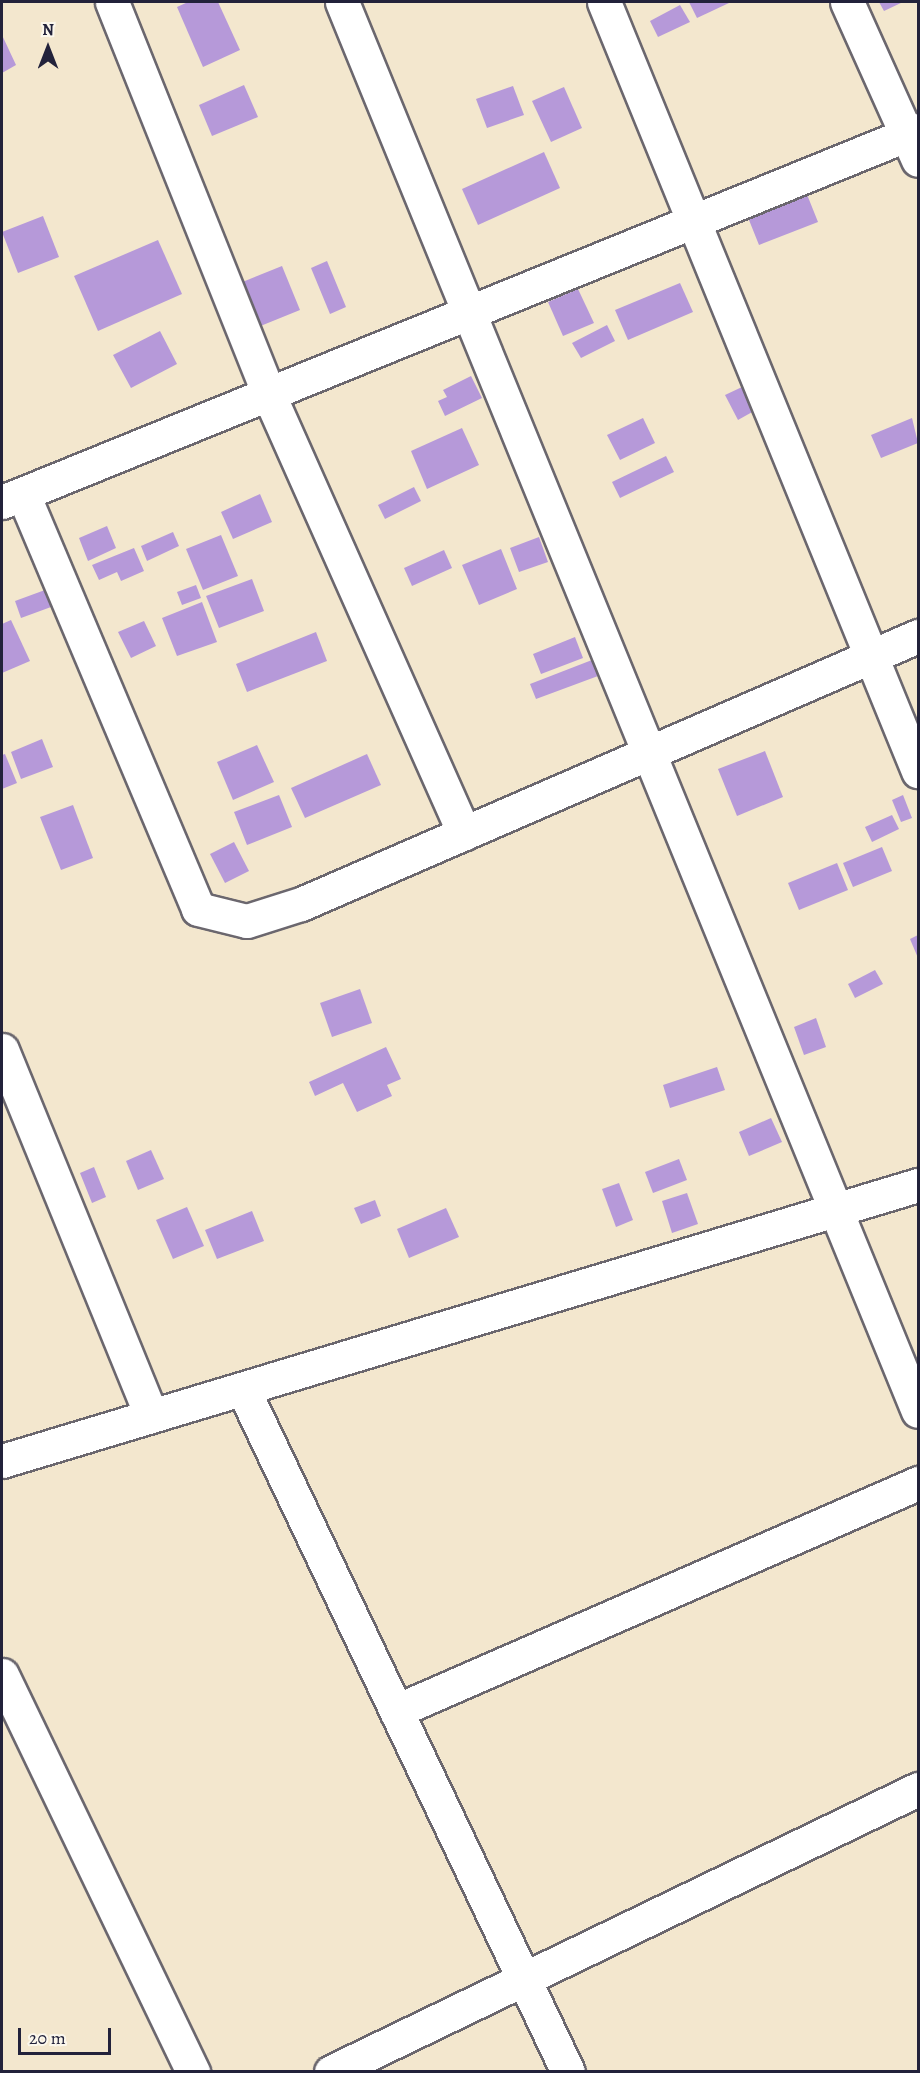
<!DOCTYPE html>
<style>
body{margin:0}
#map{position:relative;width:920px;height:2073px;overflow:hidden;background:#f3e7ce;font-family:Alegreya,serif}
div>[style]{position:absolute}
.building>*{inset:0;background:#b699d9}
.roads{filter:drop-shadow(2px 0 #6b676e) drop-shadow(-2px 0 #6b676e) drop-shadow(0 2px #6b676e) drop-shadow(0 -2px #6b676e)}
.minor>*{height:33px;margin:-16.5px;padding:0 16.5px;transform-origin:16.5px;border-radius:16.5px;background:#fff}
span{translate:-50% -50%;white-space:nowrap;text-align:center;line-height:1.15;-webkit-text-stroke:6px #fbf7ec;paint-order:stroke}
.frame{position:absolute;inset:0;border:3px solid #22223b;pointer-events:none}
.north{position:absolute;left:18px;top:18px;width:60px;height:60px;-webkit-text-stroke:4px #fbf7ec;paint-order:stroke;rotate:0deg;font-size:16px;font-weight:700;line-height:24px;text-align:center;color:#22223b}
.north::after{content:'';display:block;margin:auto;width:21px;height:27px;background:#22223b;clip-path:polygon(50% 0,100% 100%,50% 72%,0 100%)}
.scale{position:absolute;left:18px;top:2028px;width:93px;height:27px;box-sizing:border-box;border:3px solid #22223b;border-top:0;padding-left:8px;font-size:18px;line-height:21px;white-space:nowrap;color:#22223b;-webkit-text-stroke:4px #fbf7ec;paint-order:stroke}
</style>
<div id="map">
<div class="building">
<i style="clip-path:polygon(188px 2px,218px 2px,240px 50px,203px 67px,177px 7px)"></i>
<i style="clip-path:polygon(689px 2px,729px 2px,729px 3px,697px 18px)"></i>
<i style="clip-path:polygon(879px 2px,903px 2px,884px 11px)"></i>
<i style="clip-path:polygon(680px 5px,690px 22px,658px 37px,650px 21px)"></i>
<i style="clip-path:polygon(2px 35px,16px 65px,2px 73px)"></i>
<i style="clip-path:polygon(244px 85px,258px 117px,212px 136px,199px 105px)"></i>
<i style="clip-path:polygon(513px 86px,524px 115px,487px 128px,476px 99px)"></i>
<i style="clip-path:polygon(564px 87px,582px 128px,551px 142px,532px 101px)"></i>
<i style="clip-path:polygon(544px 152px,560px 188px,478px 225px,462px 189px)"></i>
<i style="clip-path:polygon(806px 192px,818px 222px,759px 245px,747px 215px)"></i>
<i style="clip-path:polygon(43px 216px,59px 257px,18px 273px,2px 232px)"></i>
<i style="clip-path:polygon(158px 240px,182px 294px,98px 331px,74px 276px)"></i>
<i style="clip-path:polygon(327px 261px,346px 307px,330px 314px,311px 268px)"></i>
<i style="clip-path:polygon(282px 266px,300px 310px,258px 327px,240px 283px)"></i>
<i style="clip-path:polygon(680px 283px,693px 312px,628px 340px,615px 310px)"></i>
<i style="clip-path:polygon(578px 289px,594px 323px,563px 336px,548px 302px)"></i>
<i style="clip-path:polygon(607px 325px,615px 341px,581px 358px,572px 343px)"></i>
<i style="clip-path:polygon(160px 331px,177px 364px,131px 388px,113px 355px)"></i>
<i style="clip-path:polygon(471px 376px,482px 398px,445px 416px,438px 401px,447px 397px,443px 390px)"></i>
<i style="clip-path:polygon(742px 387px,754px 411px,738px 420px,725px 395px)"></i>
<i style="clip-path:polygon(643px 418px,655px 443px,620px 460px,607px 435px)"></i>
<i style="clip-path:polygon(912px 418px,918px 443px,881px 458px,871px 435px)"></i>
<i style="clip-path:polygon(462px 428px,479px 465px,427px 489px,411px 451px)"></i>
<i style="clip-path:polygon(666px 456px,674px 472px,620px 498px,612px 482px)"></i>
<i style="clip-path:polygon(414px 487px,421px 501px,385px 519px,378px 505px)"></i>
<i style="clip-path:polygon(260px 494px,272px 522px,233px 539px,221px 512px)"></i>
<i style="clip-path:polygon(107px 526px,116px 548px,88px 561px,79px 538px)"></i>
<i style="clip-path:polygon(173px 532px,179px 546px,147px 561px,141px 546px)"></i>
<i style="clip-path:polygon(221px 535px,238px 576px,203px 590px,186px 549px)"></i>
<i style="clip-path:polygon(539px 537px,548px 562px,519px 572px,510px 548px)"></i>
<i style="clip-path:polygon(134px 548px,144px 571px,121px 581px,117px 572px,99px 580px,92px 565px)"></i>
<i style="clip-path:polygon(501px 549px,517px 589px,479px 605px,462px 565px)"></i>
<i style="clip-path:polygon(444px 550px,452px 568px,412px 586px,404px 568px)"></i>
<i style="clip-path:polygon(252px 579px,264px 611px,219px 628px,206px 596px)"></i>
<i style="clip-path:polygon(196px 585px,201px 598px,182px 605px,177px 592px)"></i>
<i style="clip-path:polygon(45px 590px,51px 607px,21px 618px,15px 601px)"></i>
<i style="clip-path:polygon(202px 602px,217px 642px,177px 656px,162px 618px)"></i>
<i style="clip-path:polygon(11px 620px,30px 661px,2px 673px,2px 624px)"></i>
<i style="clip-path:polygon(144px 621px,156px 646px,131px 658px,118px 632px)"></i>
<i style="clip-path:polygon(316px 632px,327px 661px,247px 692px,236px 664px)"></i>
<i style="clip-path:polygon(575px 637px,583px 658px,541px 674px,533px 654px)"></i>
<i style="clip-path:polygon(592px 660px,598px 676px,536px 699px,530px 684px)"></i>
<i style="clip-path:polygon(42px 739px,53px 767px,21px 779px,11px 752px)"></i>
<i style="clip-path:polygon(257px 745px,274px 782px,233px 800px,217px 762px)"></i>
<i style="clip-path:polygon(765px 751px,783px 797px,737px 816px,718px 769px)"></i>
<i style="clip-path:polygon(5px 754px,17px 783px,2px 789px,2px 755px)"></i>
<i style="clip-path:polygon(367px 754px,381px 785px,305px 818px,291px 788px)"></i>
<i style="clip-path:polygon(279px 795px,292px 827px,247px 845px,234px 812px)"></i>
<i style="clip-path:polygon(903px 795px,912px 818px,901px 822px,892px 800px)"></i>
<i style="clip-path:polygon(73px 805px,93px 858px,61px 870px,40px 817px)"></i>
<i style="clip-path:polygon(892px 815px,899px 829px,872px 842px,865px 827px)"></i>
<i style="clip-path:polygon(234px 842px,249px 871px,225px 883px,210px 854px)"></i>
<i style="clip-path:polygon(882px 847px,892px 871px,853px 887px,843px 863px)"></i>
<i style="clip-path:polygon(837px 863px,848px 890px,799px 910px,788px 883px)"></i>
<i style="clip-path:polygon(918px 935px,918px 958px,910px 939px)"></i>
<i style="clip-path:polygon(875px 970px,883px 984px,855px 998px,848px 984px)"></i>
<i style="clip-path:polygon(360px 989px,372px 1023px,332px 1037px,320px 1003px)"></i>
<i style="clip-path:polygon(816px 1018px,826px 1047px,804px 1055px,794px 1027px)"></i>
<i style="clip-path:polygon(386px 1047px,401px 1079px,387px 1085px,392px 1096px,357px 1112px,343px 1083px,315px 1096px,309px 1082px)"></i>
<i style="clip-path:polygon(717px 1067px,725px 1090px,670px 1108px,663px 1085px)"></i>
<i style="clip-path:polygon(771px 1118px,782px 1142px,749px 1156px,739px 1132px)"></i>
<i style="clip-path:polygon(151px 1150px,164px 1179px,138px 1190px,126px 1161px)"></i>
<i style="clip-path:polygon(679px 1159px,687px 1180px,653px 1193px,645px 1172px)"></i>
<i style="clip-path:polygon(94px 1167px,106px 1197px,92px 1203px,80px 1173px)"></i>
<i style="clip-path:polygon(619px 1183px,633px 1220px,616px 1227px,602px 1189px)"></i>
<i style="clip-path:polygon(687px 1193px,698px 1224px,672px 1233px,662px 1201px)"></i>
<i style="clip-path:polygon(375px 1200px,381px 1216px,361px 1224px,354px 1208px)"></i>
<i style="clip-path:polygon(187px 1207px,204px 1246px,173px 1259px,156px 1220px)"></i>
<i style="clip-path:polygon(446px 1208px,459px 1237px,409px 1258px,397px 1229px)"></i>
<i style="clip-path:polygon(252px 1211px,264px 1241px,217px 1259px,205px 1230px)"></i>
</div>
<div class="roads">
<div class="minor">
<i style="left:112px;top:2px;width:423px;rotate:68.2deg"></i>
<i style="left:269px;top:395px;width:480px;rotate:66deg"></i>
<i style="left:342px;top:2px;width:1522px;rotate:67.77deg"></i>
<i style="left:604px;top:2px;width:831px;rotate:67.79deg"></i>
<i style="left:847px;top:2px;width:173px;rotate:65.8deg"></i>
<i style="left:23px;top:494px;width:450px;rotate:67.1deg"></i>
<i style="left:198px;top:909px;width:50px;rotate:13.8deg"></i>
<i style="left:247px;top:921px;width:57px;rotate:-17.5deg"></i>
<i style="left:301px;top:904px;width:673px;rotate:-23.48deg"></i>
<i style="left:2px;top:502px;width:989px;rotate:-22.1deg"></i>
<i style="left:2px;top:1050px;width:395px;rotate:67.8deg"></i>
<i style="left:243px;top:1389px;width:756px;rotate:64.55deg"></i>
<i style="left:2px;top:1461px;width:957px;rotate:-16.77deg"></i>
<i style="left:2px;top:1675px;width:441px;rotate:64.3deg"></i>
<i style="left:396px;top:1711px;width:570px;rotate:-23.59deg"></i>
<i style="left:331px;top:2072px;width:652px;rotate:-25.74deg"></i>
</div>
</div>
<div class="frame"></div>
<div class="north">N</div>
<div class="scale">20 m</div>
</div>
